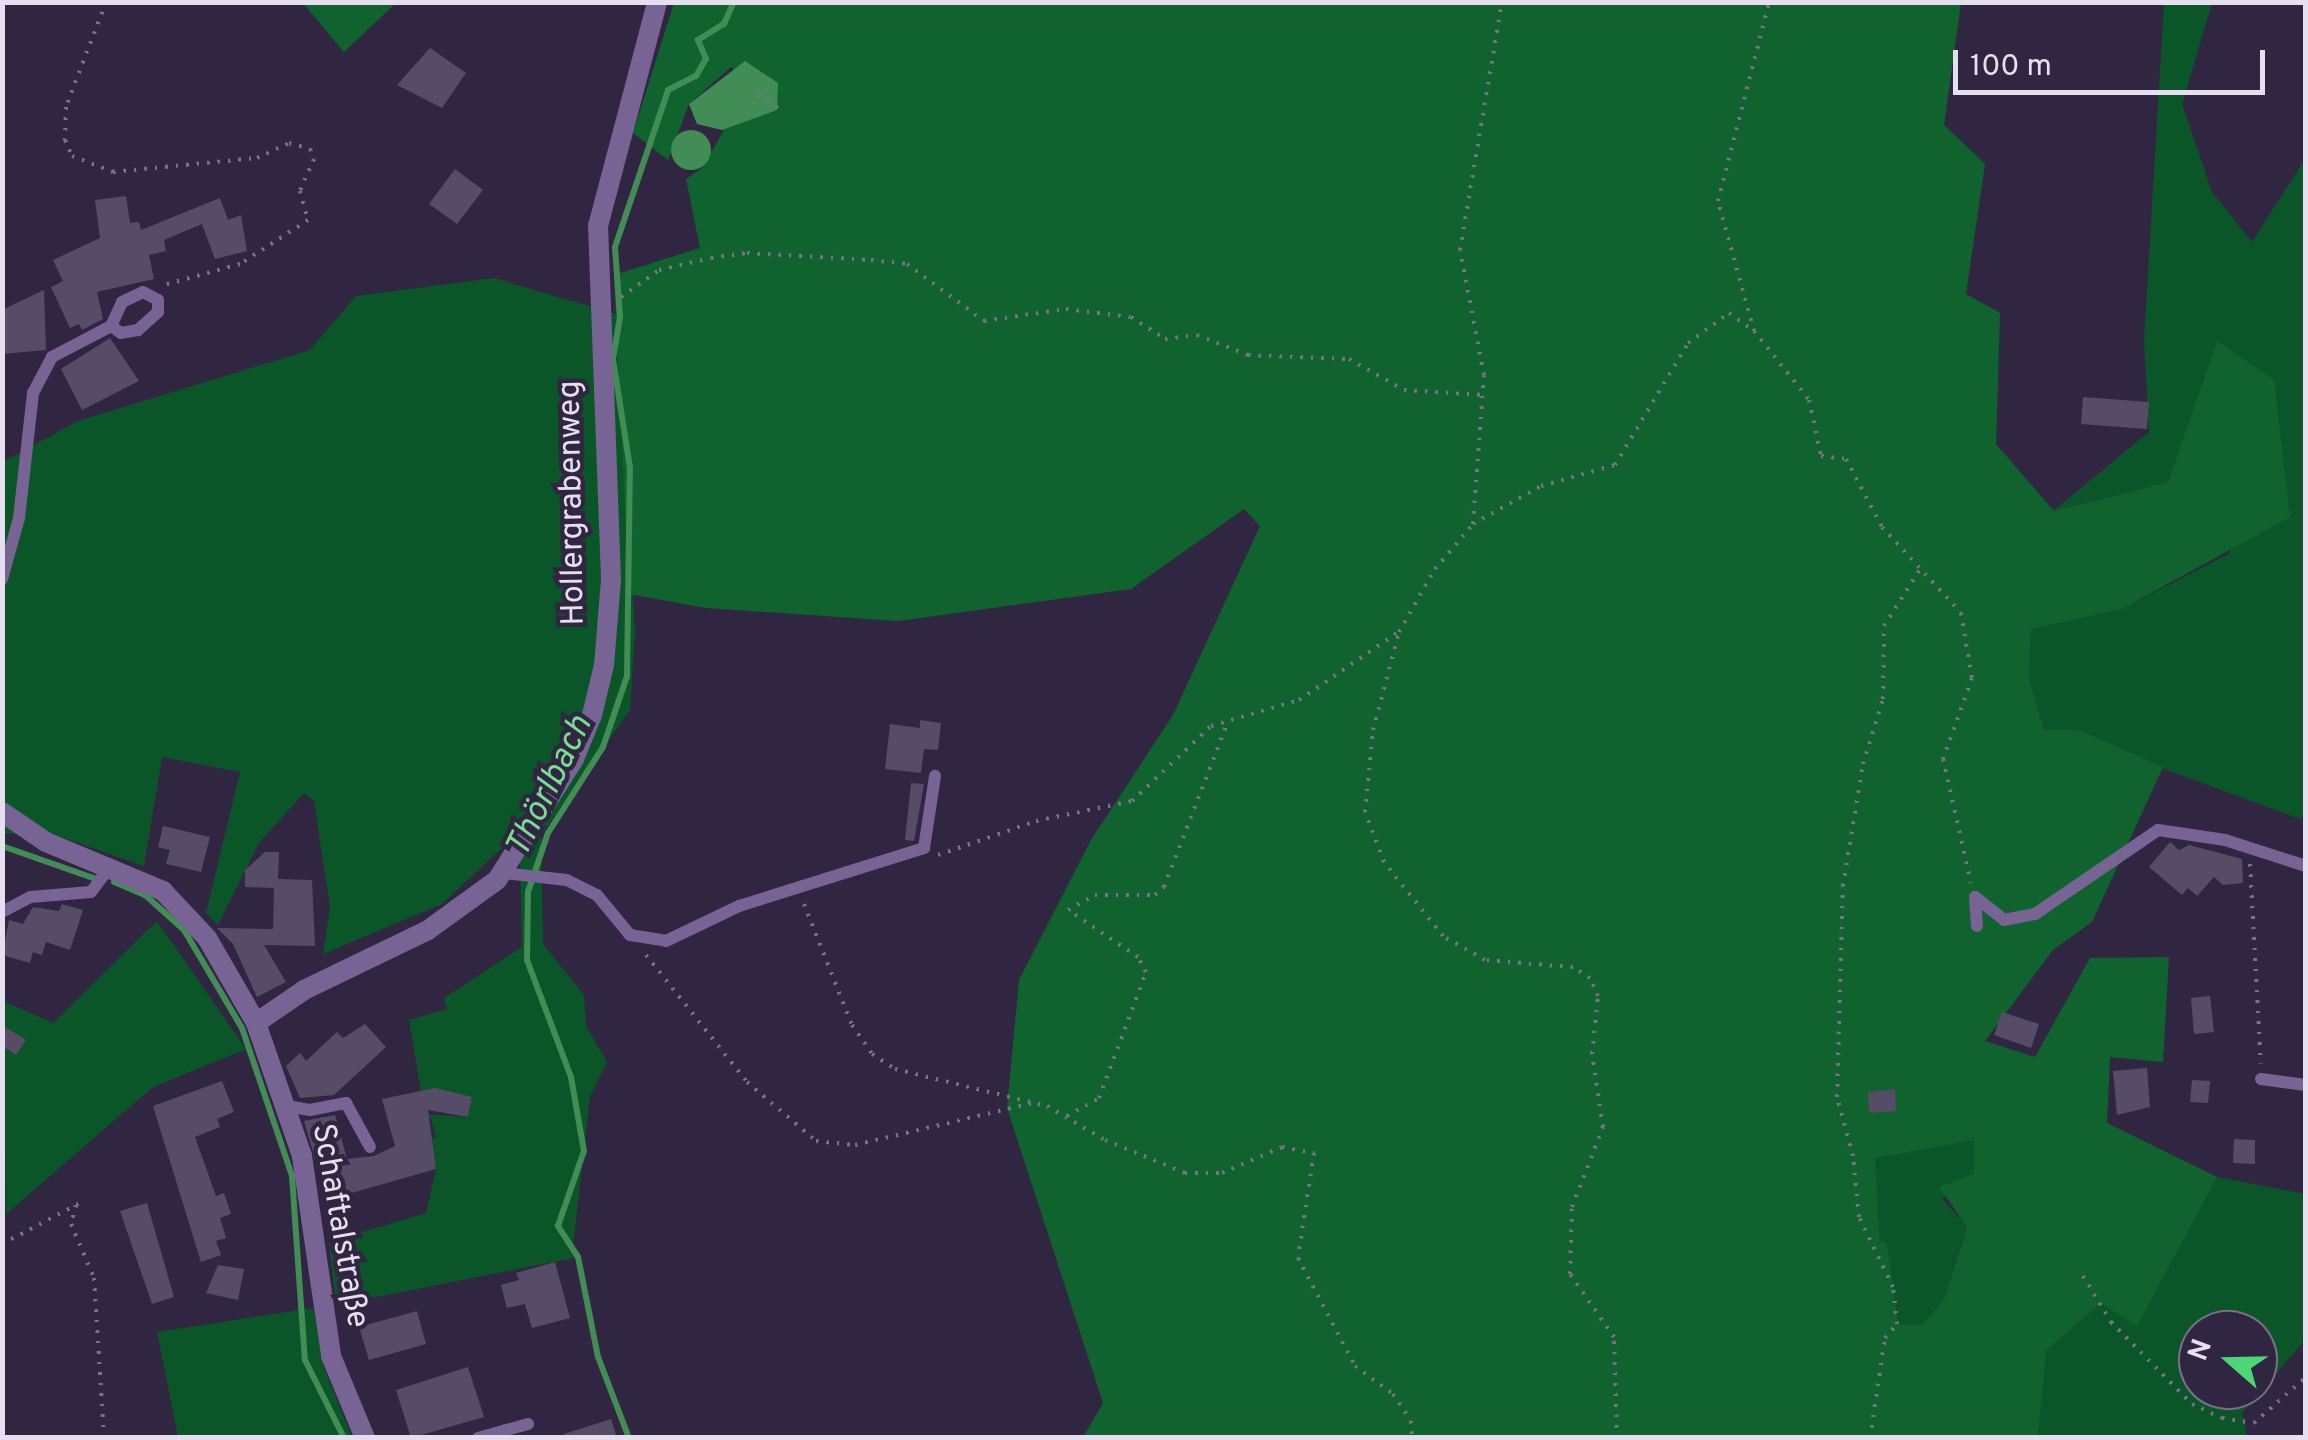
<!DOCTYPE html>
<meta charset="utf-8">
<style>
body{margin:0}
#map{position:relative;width:2308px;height:1440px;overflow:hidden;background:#312641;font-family:Overpass,sans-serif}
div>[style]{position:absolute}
.green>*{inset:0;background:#0b5628}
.forest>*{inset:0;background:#10632f}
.water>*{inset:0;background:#428d56}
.round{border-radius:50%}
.stream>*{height:6px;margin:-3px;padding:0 3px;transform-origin:3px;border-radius:3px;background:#428d56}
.building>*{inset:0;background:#574c68}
.path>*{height:4px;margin-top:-2px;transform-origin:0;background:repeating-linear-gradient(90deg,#7b7289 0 2.5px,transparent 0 10.5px)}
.lane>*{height:12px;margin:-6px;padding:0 6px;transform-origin:6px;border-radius:6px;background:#776394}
.street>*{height:20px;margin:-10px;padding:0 10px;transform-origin:10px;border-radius:10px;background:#776394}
span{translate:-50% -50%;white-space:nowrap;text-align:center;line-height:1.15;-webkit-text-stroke:9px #312641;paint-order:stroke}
.street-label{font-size:32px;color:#e5dff0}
.water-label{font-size:35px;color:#78dc92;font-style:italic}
.frame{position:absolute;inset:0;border:5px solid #e5dff0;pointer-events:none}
.north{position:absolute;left:2178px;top:1310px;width:100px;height:100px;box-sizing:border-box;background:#312641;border:2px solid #797087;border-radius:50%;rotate:290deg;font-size:28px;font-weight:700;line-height:40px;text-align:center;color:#e5dff0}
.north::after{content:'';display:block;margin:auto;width:35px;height:45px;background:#4ad778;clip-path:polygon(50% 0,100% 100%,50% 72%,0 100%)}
.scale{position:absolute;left:1953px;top:50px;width:312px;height:45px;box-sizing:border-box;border:5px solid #e5dff0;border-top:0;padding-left:12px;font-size:30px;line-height:35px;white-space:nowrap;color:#e5dff0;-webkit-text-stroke:8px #312641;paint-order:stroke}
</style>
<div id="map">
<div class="green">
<i style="clip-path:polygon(2164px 3px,2212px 3px,2182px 104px,2212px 192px,2252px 242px,2305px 159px,2305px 813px,2300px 819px,2126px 755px,2080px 730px,2044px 730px,2029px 678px,2031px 628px,2122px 609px,2230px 553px,2217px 342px,2168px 482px,2053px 511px,2149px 432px,2144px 340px)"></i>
<i style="clip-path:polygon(494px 278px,616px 314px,635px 631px,630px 710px,541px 835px,543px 944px,584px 995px,586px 1026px,607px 1062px,590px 1096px,573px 1246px,578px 1257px,336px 1305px,329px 1242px,426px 1213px,436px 1169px,428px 1140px,436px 1137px,431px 1118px,421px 1121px,418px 1114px,468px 1117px,472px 1098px,421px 1092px,409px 1020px,447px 1009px,444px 998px,522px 947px,520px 860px,503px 847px,442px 904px,323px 954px,330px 907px,314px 801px,304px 793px,259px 843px,218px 925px,206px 913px,240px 772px,162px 757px,144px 866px,50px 833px,3px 834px,3px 462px,78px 421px,310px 350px,356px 296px)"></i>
<i style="clip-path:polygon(157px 921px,246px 1049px,153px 1087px,6px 1214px,3px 1001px,53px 1023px)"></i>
<i style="clip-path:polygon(1974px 1139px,1975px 1174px,1942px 1199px,1967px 1226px,1944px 1299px,1922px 1325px,1897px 1324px,1887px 1244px,1880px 1241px,1875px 1157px)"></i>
<i style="clip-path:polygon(evenodd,2217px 1177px,2305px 1194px,2305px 1340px,2242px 1413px,2247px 1437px,2038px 1438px,2045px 1352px,2101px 1303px,2137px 1325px,2217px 1177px,2198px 1330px,2258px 1330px,2258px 1390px,2198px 1390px,2198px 1330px)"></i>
<i style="clip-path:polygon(313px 1308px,324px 1368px,352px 1437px,178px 1437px,157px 1332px)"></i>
</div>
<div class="forest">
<i style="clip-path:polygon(303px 3px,396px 3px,344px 52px)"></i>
<i style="clip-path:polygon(evenodd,674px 3px,1961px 3px,1944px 125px,1985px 164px,1966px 294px,2000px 313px,1996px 444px,2054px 511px,2168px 482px,2217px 341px,2274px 380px,2290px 517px,2122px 609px,2031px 629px,2029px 678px,2044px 730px,2079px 730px,2163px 767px,2092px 922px,2053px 950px,1985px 1041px,2035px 1057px,2090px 958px,2169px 957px,2163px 1062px,2110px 1057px,2107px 1123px,2217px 1177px,2137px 1326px,2101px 1303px,2046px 1351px,2038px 1437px,1083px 1437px,1103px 1403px,1007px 1108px,1019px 980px,1091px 840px,1173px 715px,1260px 526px,1244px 509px,1131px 589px,898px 621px,706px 608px,629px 594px,614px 275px,700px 248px,686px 179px,702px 168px,727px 125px,776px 110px,731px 67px,689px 104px,668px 160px,633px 133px,674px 3px,1974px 1140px,1974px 1174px,1939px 1187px,1967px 1227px,1944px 1299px,1922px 1325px,1898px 1324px,1887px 1243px,1880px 1240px,1875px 1158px,1974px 1140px)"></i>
</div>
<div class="water">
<i style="clip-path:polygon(745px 61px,778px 83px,777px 110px,722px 130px,697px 124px,689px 104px)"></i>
<i class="round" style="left:671px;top:130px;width:40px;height:40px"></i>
</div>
<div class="stream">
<i style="left:2px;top:846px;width:100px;rotate:19.3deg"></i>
<i style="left:114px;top:882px;width:34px;rotate:23deg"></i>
<i style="left:145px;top:895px;width:52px;rotate:41.9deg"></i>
<i style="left:184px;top:930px;width:114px;rotate:59.4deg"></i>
<i style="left:242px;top:1028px;width:156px;rotate:71.3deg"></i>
<i style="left:292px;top:1176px;width:184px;rotate:86deg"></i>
<i style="left:305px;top:1360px;width:87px;rotate:63.4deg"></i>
<i style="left:629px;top:1438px;width:87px;rotate:-110.9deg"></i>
<i style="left:598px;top:1357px;width:102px;rotate:-101.3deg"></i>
<i style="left:578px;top:1257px;width:37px;rotate:-123deg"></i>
<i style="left:558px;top:1226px;width:79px;rotate:-70.9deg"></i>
<i style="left:584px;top:1151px;width:75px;rotate:-100deg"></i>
<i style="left:571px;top:1077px;width:125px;rotate:-110.6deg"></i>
<i style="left:527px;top:960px;width:68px;rotate:-89.2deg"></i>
<i style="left:528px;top:892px;width:62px;rotate:-71.3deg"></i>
<i style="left:548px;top:833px;width:102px;rotate:-57.4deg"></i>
<i style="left:603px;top:747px;width:75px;rotate:-71.3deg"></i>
<i style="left:627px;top:676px;width:208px;rotate:-89.2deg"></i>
<i style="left:630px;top:468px;width:110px;rotate:-98.9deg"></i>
<i style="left:613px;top:359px;width:43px;rotate:-80.5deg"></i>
<i style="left:620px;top:317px;width:70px;rotate:-94.1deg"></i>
<i style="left:615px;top:247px;width:166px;rotate:-71.3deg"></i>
<i style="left:668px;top:90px;width:31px;rotate:-27deg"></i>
<i style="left:696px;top:76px;width:20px;rotate:-60deg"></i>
<i style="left:706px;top:59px;width:21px;rotate:-113deg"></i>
<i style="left:698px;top:40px;width:31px;rotate:-32deg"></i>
<i style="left:724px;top:24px;width:24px;rotate:-66deg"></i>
</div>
<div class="building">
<i style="clip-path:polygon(430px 48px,466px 73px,442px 108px,397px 85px)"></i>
<i style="clip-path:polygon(455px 169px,483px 190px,457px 224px,429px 204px)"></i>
<i style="clip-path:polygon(126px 196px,130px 223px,139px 222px,141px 230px,220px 198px,228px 220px,241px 215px,247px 251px,215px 259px,202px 224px,164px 240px,166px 251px,149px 255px,154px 279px,97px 292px,103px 319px,82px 330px,79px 324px,70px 328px,51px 287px,63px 281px,53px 260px,100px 238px,95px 200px)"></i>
<i style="clip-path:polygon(44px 290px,46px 350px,2px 354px,2px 310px)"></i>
<i style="clip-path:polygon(110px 338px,139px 381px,82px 410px,61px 369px)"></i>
<i style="clip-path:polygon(2083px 397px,2149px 402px,2147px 429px,2081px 424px)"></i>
<i style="clip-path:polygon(920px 720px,941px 723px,938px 750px,924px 749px,921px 773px,885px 769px,890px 724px,920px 728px)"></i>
<i style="clip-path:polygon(911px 783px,924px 784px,914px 841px,905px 840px)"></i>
<i style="clip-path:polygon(163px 826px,210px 837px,201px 872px,166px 864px,170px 850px,158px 847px)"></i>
<i style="clip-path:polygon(2170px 842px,2179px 850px,2189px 845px,2242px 859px,2243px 883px,2223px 885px,2214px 877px,2197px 896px,2188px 888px,2182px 895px,2149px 867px)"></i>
<i style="clip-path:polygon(265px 852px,279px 852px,278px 879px,312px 880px,315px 946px,264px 945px,286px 982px,257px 997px,233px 944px,217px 928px,273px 929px,274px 888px,245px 887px,245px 870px)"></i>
<i style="clip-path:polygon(62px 904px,83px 910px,70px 950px,46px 942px,42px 955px,33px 952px,30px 963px,2px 955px,9px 920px,23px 924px,33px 907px,59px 911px)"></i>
<i style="clip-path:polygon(2210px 996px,2214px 1032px,2194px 1034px,2191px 998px)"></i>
<i style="clip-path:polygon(2002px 1012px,2039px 1024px,2031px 1048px,1994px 1035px)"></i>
<i style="clip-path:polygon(365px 1024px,386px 1047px,334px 1095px,300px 1098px,286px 1066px,300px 1053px,306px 1061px,337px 1032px,343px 1038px)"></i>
<i style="clip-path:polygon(2px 1025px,26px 1040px,16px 1055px,2px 1046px)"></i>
<i style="clip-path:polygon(2147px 1068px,2150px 1107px,2117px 1115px,2113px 1071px)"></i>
<i style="clip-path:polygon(2192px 1080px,2210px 1081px,2208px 1103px,2190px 1102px)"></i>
<i style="clip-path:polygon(222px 1081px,234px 1112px,217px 1119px,220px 1127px,195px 1137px,216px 1196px,224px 1193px,231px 1214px,220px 1218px,226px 1238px,216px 1241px,221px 1255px,201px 1262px,153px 1106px)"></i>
<i style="clip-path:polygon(435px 1088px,472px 1097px,468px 1117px,428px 1110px,436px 1169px,327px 1200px,304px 1121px,335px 1115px,347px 1159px,374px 1156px,395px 1146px,382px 1099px)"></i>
<i style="clip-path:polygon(1895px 1089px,1896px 1111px,1869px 1113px,1868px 1092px)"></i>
<i style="clip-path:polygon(2234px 1139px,2255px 1140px,2255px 1164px,2233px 1163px)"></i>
<i style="clip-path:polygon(147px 1203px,174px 1297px,152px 1304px,120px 1211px)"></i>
<i style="clip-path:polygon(555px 1262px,570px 1318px,532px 1328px,525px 1304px,507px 1308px,501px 1285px,519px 1280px,516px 1273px)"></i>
<i style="clip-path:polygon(218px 1265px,244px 1269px,238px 1300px,206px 1293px)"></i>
<i style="clip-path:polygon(417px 1311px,426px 1344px,369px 1360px,359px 1327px)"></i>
<i style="clip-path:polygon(468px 1367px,484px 1417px,411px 1438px,396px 1390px)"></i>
<i style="clip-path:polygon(611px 1419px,617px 1438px,565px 1438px,564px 1434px)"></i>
</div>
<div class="path">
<i style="left:106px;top:2px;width:112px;rotate:110.9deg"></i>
<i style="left:66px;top:107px;width:33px;rotate:92deg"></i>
<i style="left:65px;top:140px;width:17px;rotate:66deg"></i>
<i style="left:72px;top:156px;width:44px;rotate:21.3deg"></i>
<i style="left:113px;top:172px;width:145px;rotate:-5.6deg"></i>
<i style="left:257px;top:158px;width:35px;rotate:-25deg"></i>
<i style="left:289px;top:143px;width:22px;rotate:16deg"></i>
<i style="left:310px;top:149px;width:11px;rotate:68deg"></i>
<i style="left:314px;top:159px;width:35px;rotate:114deg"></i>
<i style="left:300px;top:191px;width:30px;rotate:75deg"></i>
<i style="left:308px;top:220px;width:81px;rotate:147.1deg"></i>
<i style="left:240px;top:264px;width:79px;rotate:164.6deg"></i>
<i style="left:758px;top:95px;width:24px;rotate:33deg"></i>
<i style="left:621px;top:297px;width:47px;rotate:-35.4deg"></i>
<i style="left:659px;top:270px;width:53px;rotate:-13deg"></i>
<i style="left:711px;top:258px;width:36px;rotate:-8deg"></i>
<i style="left:747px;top:253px;width:124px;rotate:3.2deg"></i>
<i style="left:871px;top:260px;width:36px;rotate:6deg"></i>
<i style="left:907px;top:264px;width:96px;rotate:36.5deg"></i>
<i style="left:984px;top:321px;width:83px;rotate:-8.3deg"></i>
<i style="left:1066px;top:309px;width:65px;rotate:7deg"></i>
<i style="left:1131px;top:317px;width:40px;rotate:32.9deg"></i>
<i style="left:1165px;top:339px;width:32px;rotate:-7deg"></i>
<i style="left:1197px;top:335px;width:55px;rotate:21.4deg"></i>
<i style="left:1248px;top:355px;width:101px;rotate:2.3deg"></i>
<i style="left:1349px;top:359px;width:63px;rotate:29.4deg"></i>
<i style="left:1404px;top:390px;width:79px;rotate:3.6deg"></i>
<i style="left:1754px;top:331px;width:135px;rotate:-105.5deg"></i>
<i style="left:1718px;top:201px;width:205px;rotate:-75.6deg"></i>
<i style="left:1473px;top:524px;width:149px;rotate:-85.8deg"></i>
<i style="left:1484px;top:375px;width:127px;rotate:-100.9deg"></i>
<i style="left:1460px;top:250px;width:252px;rotate:-80.4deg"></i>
<i style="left:938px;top:855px;width:104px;rotate:-19.1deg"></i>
<i style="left:1036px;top:821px;width:98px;rotate:-11.8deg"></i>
<i style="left:1132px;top:801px;width:109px;rotate:-43.5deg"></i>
<i style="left:1211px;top:726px;width:92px;rotate:-16.5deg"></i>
<i style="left:1299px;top:700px;width:119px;rotate:-34.4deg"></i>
<i style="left:2250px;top:864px;width:200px;rotate:86.9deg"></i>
<i style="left:804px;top:904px;width:130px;rotate:68.4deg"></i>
<i style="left:852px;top:1025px;width:35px;rotate:55deg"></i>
<i style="left:872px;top:1054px;width:27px;rotate:33deg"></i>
<i style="left:895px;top:1069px;width:156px;rotate:13.7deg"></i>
<i style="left:1047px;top:1106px;width:67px;rotate:30.4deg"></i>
<i style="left:1105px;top:1140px;width:87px;rotate:22.4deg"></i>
<i style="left:1185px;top:1173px;width:37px"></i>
<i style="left:1222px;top:1173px;width:65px;rotate:-23.4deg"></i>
<i style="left:1282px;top:1147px;width:33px;rotate:11deg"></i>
<i style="left:1314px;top:1153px;width:106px;rotate:98.7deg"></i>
<i style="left:1298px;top:1258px;width:122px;rotate:62.2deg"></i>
<i style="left:1355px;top:1366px;width:47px;rotate:36.4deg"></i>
<i style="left:1393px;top:1394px;width:32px;rotate:56deg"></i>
<i style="left:1411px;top:1421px;width:17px;rotate:87deg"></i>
<i style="left:646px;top:955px;width:162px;rotate:51.5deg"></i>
<i style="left:747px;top:1082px;width:91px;rotate:40.5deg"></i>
<i style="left:816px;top:1141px;width:39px;rotate:6deg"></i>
<i style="left:855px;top:1145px;width:183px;rotate:-13.3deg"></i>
<i style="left:1067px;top:1116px;width:37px;rotate:-29deg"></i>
<i style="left:1099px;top:1098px;width:134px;rotate:-69.5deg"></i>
<i style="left:1146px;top:972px;width:17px;rotate:-118deg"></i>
<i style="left:1138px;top:957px;width:84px;rotate:-146.1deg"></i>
<i style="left:1068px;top:910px;width:31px;rotate:-29deg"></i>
<i style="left:1095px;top:895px;width:60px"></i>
<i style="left:1155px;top:895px;width:12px;rotate:-42deg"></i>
<i style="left:1164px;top:887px;width:178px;rotate:-68.9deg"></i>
<i style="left:76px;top:1205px;width:20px;rotate:105deg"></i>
<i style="left:71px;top:1224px;width:59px;rotate:66.9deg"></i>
<i style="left:94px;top:1278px;width:160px;rotate:86.4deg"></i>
<i style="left:2px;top:1244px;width:88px;rotate:-27.7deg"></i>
<i style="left:2083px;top:1276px;width:54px;rotate:58.7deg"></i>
<i style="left:2111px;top:1322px;width:115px;rotate:45.4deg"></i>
<i style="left:2192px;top:1404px;width:33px;rotate:25deg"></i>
<i style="left:2222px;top:1418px;width:32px;rotate:9deg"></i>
<i style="left:2254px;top:1423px;width:69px;rotate:-41.5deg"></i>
<i style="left:1617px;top:1438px;width:101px;rotate:-91.7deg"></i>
<i style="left:1614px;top:1337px;width:77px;rotate:-124.9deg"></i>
<i style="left:1570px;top:1274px;width:67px;rotate:-88.3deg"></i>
<i style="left:1572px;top:1207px;width:86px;rotate:-68.8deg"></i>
<i style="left:1603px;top:1127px;width:74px;rotate:-98.6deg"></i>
<i style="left:1592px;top:1054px;width:58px;rotate:-84.1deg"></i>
<i style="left:1598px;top:996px;width:20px;rotate:-114deg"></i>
<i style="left:1590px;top:978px;width:20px;rotate:-147deg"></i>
<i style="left:1573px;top:967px;width:88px;rotate:-175.5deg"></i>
<i style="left:1485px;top:960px;width:48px;rotate:-150.3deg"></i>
<i style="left:1443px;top:936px;width:95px;rotate:-128.6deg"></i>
<i style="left:1384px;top:862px;width:53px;rotate:-110.8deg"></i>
<i style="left:1365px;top:812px;width:82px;rotate:-84.4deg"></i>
<i style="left:1373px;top:730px;width:101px;rotate:-75.1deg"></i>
<i style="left:1399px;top:632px;width:73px;rotate:-60.3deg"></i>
<i style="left:1435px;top:569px;width:59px;rotate:-49.8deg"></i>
<i style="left:1473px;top:524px;width:78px;rotate:-29.2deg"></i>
<i style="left:1541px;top:486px;width:77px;rotate:-15.8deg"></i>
<i style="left:1615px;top:465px;width:142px;rotate:-59.1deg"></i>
<i style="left:1688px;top:343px;width:51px;rotate:-36.2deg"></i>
<i style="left:1729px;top:313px;width:31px;rotate:36deg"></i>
<i style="left:1754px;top:331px;width:88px;rotate:51.4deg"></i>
<i style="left:1809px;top:400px;width:57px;rotate:77.9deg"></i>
<i style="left:1821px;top:456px;width:25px;rotate:7deg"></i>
<i style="left:1846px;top:459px;width:77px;rotate:62.1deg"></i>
<i style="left:1882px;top:527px;width:117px;rotate:47.4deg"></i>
<i style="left:1961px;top:613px;width:66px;rotate:80.4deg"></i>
<i style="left:1972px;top:678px;width:86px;rotate:109.7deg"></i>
<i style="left:1943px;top:759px;width:127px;rotate:77.3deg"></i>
<i style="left:1870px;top:1438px;width:101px;rotate:-81.5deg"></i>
<i style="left:1885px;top:1338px;width:18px;rotate:-49deg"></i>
<i style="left:1897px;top:1324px;width:37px;rotate:-96deg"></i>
<i style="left:1893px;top:1287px;width:78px;rotate:-115.9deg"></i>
<i style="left:1859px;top:1217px;width:61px;rotate:-95.6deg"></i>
<i style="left:1853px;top:1156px;width:61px;rotate:-105.2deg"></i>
<i style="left:1837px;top:1097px;width:211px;rotate:-88.4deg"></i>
<i style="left:1843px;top:886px;width:124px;rotate:-80.7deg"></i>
<i style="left:1863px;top:764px;width:68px;rotate:-72.9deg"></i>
<i style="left:1883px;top:699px;width:73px;rotate:-89.2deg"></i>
<i style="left:1884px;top:626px;width:67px;rotate:-57.7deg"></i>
</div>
<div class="lane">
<i style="left:2px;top:579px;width:63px;rotate:-74.4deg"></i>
<i style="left:19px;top:518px;width:126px;rotate:-83.6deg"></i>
<i style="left:33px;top:393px;width:41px;rotate:-62.2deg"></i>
<i style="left:52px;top:357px;width:67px;rotate:-27.7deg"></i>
<i style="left:111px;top:326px;width:26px;rotate:-65deg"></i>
<i style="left:122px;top:302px;width:23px;rotate:-25deg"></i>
<i style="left:143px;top:292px;width:17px;rotate:28deg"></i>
<i style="left:158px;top:300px;width:12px;rotate:90deg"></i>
<i style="left:158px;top:312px;width:27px;rotate:138deg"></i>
<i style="left:138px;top:330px;width:17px;rotate:170deg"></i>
<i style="left:121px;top:333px;width:12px;rotate:-145deg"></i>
<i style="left:503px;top:873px;width:64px;rotate:6.2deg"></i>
<i style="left:567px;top:880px;width:34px;rotate:27deg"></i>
<i style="left:597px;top:895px;width:52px;rotate:50.5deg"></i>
<i style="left:630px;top:935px;width:36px;rotate:9deg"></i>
<i style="left:666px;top:941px;width:81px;rotate:-25.6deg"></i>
<i style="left:739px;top:906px;width:194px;rotate:-17.4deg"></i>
<i style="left:924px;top:848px;width:73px;rotate:-81.3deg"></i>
<i style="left:2px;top:912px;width:32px;rotate:-28deg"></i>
<i style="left:30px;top:897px;width:61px;rotate:-4.7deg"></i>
<i style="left:91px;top:892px;width:31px;rotate:-53deg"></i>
<i style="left:1977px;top:926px;width:29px;rotate:-94deg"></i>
<i style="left:1975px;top:897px;width:37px;rotate:38deg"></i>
<i style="left:2004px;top:920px;width:32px;rotate:-11deg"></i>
<i style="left:2035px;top:914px;width:149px;rotate:-34.3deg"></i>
<i style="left:2158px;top:830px;width:68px;rotate:8.5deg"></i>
<i style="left:2225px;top:840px;width:85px;rotate:17.8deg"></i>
<i style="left:2261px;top:1079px;width:45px;rotate:7.6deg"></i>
<i style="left:287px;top:1106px;width:23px;rotate:10deg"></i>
<i style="left:310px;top:1110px;width:37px;rotate:-11deg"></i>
<i style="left:346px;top:1103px;width:50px;rotate:61.4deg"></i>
<i style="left:478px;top:1438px;width:52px;rotate:-15.6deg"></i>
</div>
<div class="street">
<i style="left:2px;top:812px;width:53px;rotate:34.3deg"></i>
<i style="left:46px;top:842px;width:127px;rotate:22.7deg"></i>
<i style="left:163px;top:891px;width:64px;rotate:46.9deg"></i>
<i style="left:207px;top:938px;width:98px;rotate:60deg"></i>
<i style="left:256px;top:1023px;width:141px;rotate:70.9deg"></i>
<i style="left:302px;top:1156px;width:202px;rotate:81.7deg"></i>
<i style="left:331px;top:1356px;width:89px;rotate:67.5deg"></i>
<i style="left:256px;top:1023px;width:58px;rotate:-34.5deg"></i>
<i style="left:304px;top:990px;width:138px;rotate:-25.8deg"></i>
<i style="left:428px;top:930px;width:85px;rotate:-35.9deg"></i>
<i style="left:497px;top:880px;width:143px;rotate:-57.5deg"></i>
<i style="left:574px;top:759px;width:48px;rotate:-67.8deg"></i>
<i style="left:592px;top:715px;width:51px;rotate:-76.5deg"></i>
<i style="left:604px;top:665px;width:86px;rotate:-85.3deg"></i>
<i style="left:611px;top:579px;width:353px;rotate:-92.1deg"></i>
<i style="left:598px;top:226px;width:232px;rotate:-75.2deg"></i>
</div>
<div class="street-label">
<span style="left:573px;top:503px;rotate:-91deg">Hollergrabenweg</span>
<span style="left:339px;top:1226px;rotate:80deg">Schaftalstraße</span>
</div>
<div class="water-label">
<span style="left:550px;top:787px;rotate:-64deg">Thörlbach</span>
</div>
<div class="frame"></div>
<div class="north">N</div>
<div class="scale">100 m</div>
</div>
